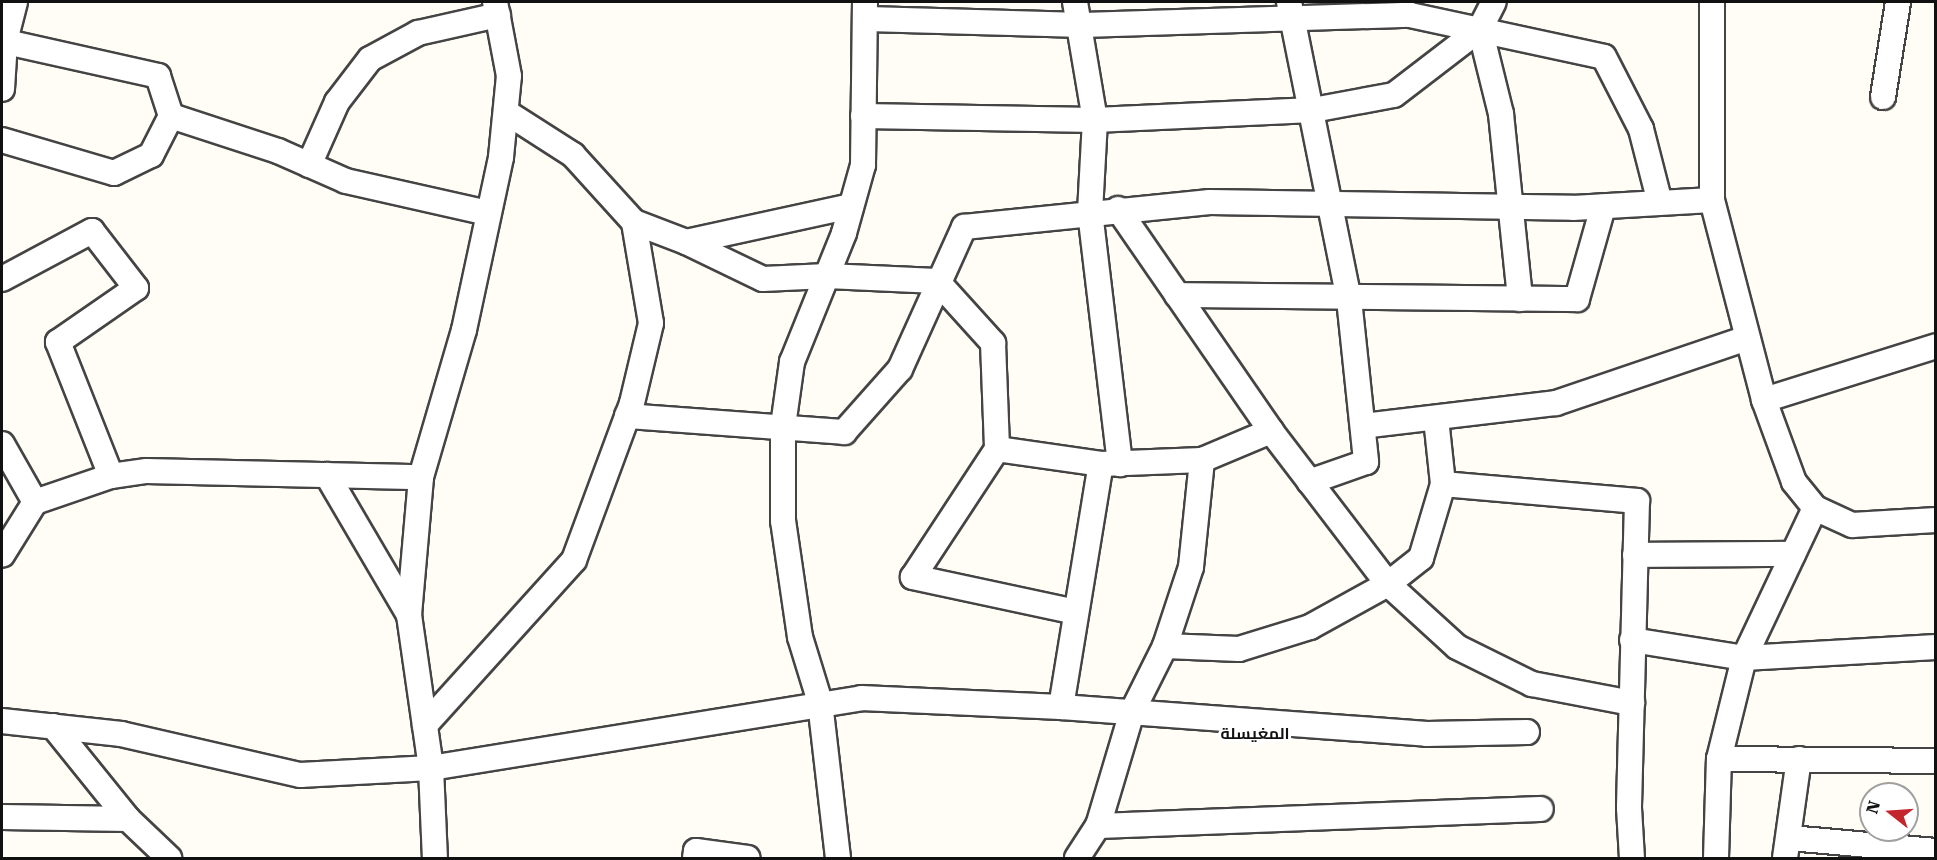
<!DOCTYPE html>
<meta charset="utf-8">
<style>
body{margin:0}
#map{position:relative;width:1937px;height:860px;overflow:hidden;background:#fffdf5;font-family:"Roboto Serif",Cairo,serif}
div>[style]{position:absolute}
.roads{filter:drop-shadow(2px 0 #444) drop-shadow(-2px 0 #444) drop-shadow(0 2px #444) drop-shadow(0 -2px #444)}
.minor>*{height:24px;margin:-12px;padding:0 12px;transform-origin:12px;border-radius:12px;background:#fff}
span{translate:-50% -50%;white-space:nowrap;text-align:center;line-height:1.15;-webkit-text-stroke:6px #fff;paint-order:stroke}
.neighbourhood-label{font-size:16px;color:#111;font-weight:700}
.frame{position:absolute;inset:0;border:3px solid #111;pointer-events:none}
.north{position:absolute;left:1859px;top:782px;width:60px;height:60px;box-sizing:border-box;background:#fff;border:2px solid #a0a0a0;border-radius:50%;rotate:287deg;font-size:16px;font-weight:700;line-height:24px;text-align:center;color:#111}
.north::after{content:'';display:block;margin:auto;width:21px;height:27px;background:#c4262e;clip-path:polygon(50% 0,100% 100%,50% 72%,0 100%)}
</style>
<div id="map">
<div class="roads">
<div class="minor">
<i style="left:1075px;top:2px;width:120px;rotate:80.4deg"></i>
<i style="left:1095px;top:120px;width:92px;rotate:93.1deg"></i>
<i style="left:1090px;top:212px;width:254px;rotate:83.2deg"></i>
<i style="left:1289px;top:2px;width:303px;rotate:78.6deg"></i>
<i style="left:1349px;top:299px;width:164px;rotate:84deg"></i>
<i style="left:1366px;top:462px;width:60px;rotate:160.7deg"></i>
<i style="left:1712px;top:2px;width:198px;rotate:90deg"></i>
<i style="left:1712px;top:200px;width:207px;rotate:75.4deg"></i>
<i style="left:1764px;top:400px;width:87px;rotate:69.9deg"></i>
<i style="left:1794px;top:482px;width:33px;rotate:51deg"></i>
<i style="left:1815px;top:508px;width:41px;rotate:24.7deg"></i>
<i style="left:1852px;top:525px;width:84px;rotate:-3.4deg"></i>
<i style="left:867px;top:19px;width:216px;rotate:1.6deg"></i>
<i style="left:1083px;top:25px;width:327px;rotate:-1.8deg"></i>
<i style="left:1410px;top:15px;width:198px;rotate:12.2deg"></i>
<i style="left:1604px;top:57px;width:81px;rotate:62.8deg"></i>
<i style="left:1641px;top:129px;width:76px;rotate:75.6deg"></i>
<i style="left:1480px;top:29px;width:88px;rotate:76.1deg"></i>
<i style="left:1501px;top:114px;width:186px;rotate:84.1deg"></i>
<i style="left:2px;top:41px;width:160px;rotate:12.6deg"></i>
<i style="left:158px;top:76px;width:42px;rotate:72deg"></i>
<i style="left:171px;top:116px;width:44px;rotate:117.1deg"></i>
<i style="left:151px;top:155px;width:41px;rotate:154.1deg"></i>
<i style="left:114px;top:173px;width:117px;rotate:-163.6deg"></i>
<i style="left:2px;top:89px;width:48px;rotate:-86.4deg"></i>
<i style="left:5px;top:41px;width:40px;rotate:-75.6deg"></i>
<i style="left:1883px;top:97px;width:96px;rotate:-81deg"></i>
<i style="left:506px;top:112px;width:80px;rotate:32.7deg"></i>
<i style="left:573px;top:155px;width:91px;rotate:47.7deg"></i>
<i style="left:634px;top:222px;width:56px;rotate:21deg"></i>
<i style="left:686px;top:242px;width:169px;rotate:-12.3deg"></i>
<i style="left:171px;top:116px;width:113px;rotate:18.1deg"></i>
<i style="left:278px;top:151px;width:74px;rotate:23.8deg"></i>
<i style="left:346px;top:181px;width:146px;rotate:12.7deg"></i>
<i style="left:863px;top:116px;width:232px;rotate:1deg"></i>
<i style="left:1095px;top:120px;width:218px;rotate:-2.6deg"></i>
<i style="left:1313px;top:110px;width:82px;rotate:-10.5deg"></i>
<i style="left:1394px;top:95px;width:108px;rotate:-37.5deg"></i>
<i style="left:1480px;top:29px;width:30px;rotate:-63deg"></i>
<i style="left:309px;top:165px;width:69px;rotate:-66deg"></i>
<i style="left:337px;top:102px;width:54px;rotate:-52.5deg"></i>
<i style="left:370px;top:59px;width:55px;rotate:-28.4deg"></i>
<i style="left:418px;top:33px;width:82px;rotate:-12.7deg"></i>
<i style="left:1118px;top:209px;width:270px;rotate:55.4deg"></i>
<i style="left:1271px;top:431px;width:193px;rotate:52.6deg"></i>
<i style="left:1388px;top:584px;width:93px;rotate:42.4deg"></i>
<i style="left:1457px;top:647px;width:84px;rotate:26.3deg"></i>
<i style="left:1532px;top:684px;width:102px;rotate:10.8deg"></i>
<i style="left:686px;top:242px;width:85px;rotate:25.7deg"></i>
<i style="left:763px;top:279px;width:64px;rotate:-2.7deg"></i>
<i style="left:827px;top:276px;width:110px;rotate:2.6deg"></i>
<i style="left:937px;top:281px;width:84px;rotate:47.9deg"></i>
<i style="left:993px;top:343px;width:106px;rotate:87.8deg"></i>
<i style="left:2px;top:279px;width:102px;rotate:-28.1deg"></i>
<i style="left:92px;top:231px;width:72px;rotate:52.3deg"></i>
<i style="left:136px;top:288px;width:95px;rotate:145.3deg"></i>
<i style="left:58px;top:342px;width:144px;rotate:68.4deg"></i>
<i style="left:111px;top:476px;width:80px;rotate:161.1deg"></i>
<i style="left:35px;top:502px;width:62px;rotate:121.9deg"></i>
<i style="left:1177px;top:295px;width:400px;rotate:0.6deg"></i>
<i style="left:1577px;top:299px;width:96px;rotate:-74.2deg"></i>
<i style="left:1764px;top:400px;width:180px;rotate:-17.4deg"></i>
<i style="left:627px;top:416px;width:218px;rotate:4.2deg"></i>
<i style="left:844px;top:432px;width:84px;rotate:-48.4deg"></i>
<i style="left:900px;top:369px;width:156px;rotate:-65.7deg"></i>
<i style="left:964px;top:227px;width:247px;rotate:-5.8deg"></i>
<i style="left:1210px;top:202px;width:363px;rotate:0.9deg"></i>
<i style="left:1573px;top:208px;width:139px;rotate:-3.3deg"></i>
<i style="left:1363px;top:426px;width:194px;rotate:-6.8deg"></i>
<i style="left:1556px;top:403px;width:202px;rotate:-18.8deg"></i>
<i style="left:2px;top:444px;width:67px;rotate:60.4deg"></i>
<i style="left:327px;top:475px;width:162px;rotate:59.6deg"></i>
<i style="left:409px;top:615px;width:155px;rotate:81.8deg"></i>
<i style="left:431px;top:768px;width:90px;rotate:87.5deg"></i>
<i style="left:111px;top:476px;width:36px;rotate:-8deg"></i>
<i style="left:147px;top:471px;width:274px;rotate:1.3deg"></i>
<i style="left:1443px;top:484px;width:195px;rotate:5deg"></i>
<i style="left:1637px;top:501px;width:307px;rotate:91.5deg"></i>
<i style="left:1629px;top:808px;width:50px;rotate:86.6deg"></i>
<i style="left:1635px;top:555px;width:158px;rotate:-0.4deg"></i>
<i style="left:1076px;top:612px;width:167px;rotate:-167.9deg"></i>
<i style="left:913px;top:577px;width:153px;rotate:-56.7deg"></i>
<i style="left:997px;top:449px;width:105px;rotate:8.2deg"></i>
<i style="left:1101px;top:464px;width:101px;rotate:-2.3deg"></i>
<i style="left:1202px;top:460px;width:75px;rotate:-22.8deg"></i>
<i style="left:409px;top:615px;width:139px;rotate:-85deg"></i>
<i style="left:421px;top:477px;width:153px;rotate:-73.7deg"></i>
<i style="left:464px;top:330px;width:177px;rotate:-77.9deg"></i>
<i style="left:501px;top:157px;width:81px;rotate:-84.4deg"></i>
<i style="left:509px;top:76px;width:75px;rotate:-100.7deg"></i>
<i style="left:1632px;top:640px;width:113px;rotate:9.1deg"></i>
<i style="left:1744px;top:658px;width:192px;rotate:-3.3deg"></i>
<i style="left:1165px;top:646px;width:74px;rotate:2.3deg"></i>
<i style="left:1239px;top:649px;width:74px;rotate:-17.2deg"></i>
<i style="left:1310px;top:627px;width:89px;rotate:-28.9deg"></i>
<i style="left:1388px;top:584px;width:42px;rotate:-38.2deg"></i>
<i style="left:1421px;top:558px;width:77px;rotate:-73.4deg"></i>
<i style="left:1443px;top:484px;width:66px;rotate:-96.1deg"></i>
<i style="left:1061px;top:707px;width:246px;rotate:-80.7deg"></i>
<i style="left:2px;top:721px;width:120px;rotate:6.2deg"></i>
<i style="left:121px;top:734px;width:184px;rotate:12.9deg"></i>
<i style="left:300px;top:775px;width:131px;rotate:-3.1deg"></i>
<i style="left:431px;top:768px;width:436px;rotate:-9.2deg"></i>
<i style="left:861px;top:698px;width:200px;rotate:2.6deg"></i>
<i style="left:1061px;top:707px;width:367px;rotate:4.2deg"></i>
<i style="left:1427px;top:734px;width:100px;rotate:-1.1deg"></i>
<i style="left:425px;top:725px;width:222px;rotate:-47.9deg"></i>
<i style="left:574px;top:560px;width:167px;rotate:-69.7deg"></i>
<i style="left:632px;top:403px;width:82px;rotate:-76.6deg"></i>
<i style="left:651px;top:323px;width:102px;rotate:-99.6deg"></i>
<i style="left:53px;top:726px;width:119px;rotate:51.1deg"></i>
<i style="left:128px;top:819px;width:57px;rotate:43.6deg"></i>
<i style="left:1719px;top:759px;width:217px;rotate:0.5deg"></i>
<i style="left:2px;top:817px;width:126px;rotate:0.9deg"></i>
<i style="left:1098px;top:826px;width:443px;rotate:-2.2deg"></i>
<i style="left:1790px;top:838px;width:147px;rotate:5.1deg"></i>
<i style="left:695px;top:858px;width:7px;rotate:-82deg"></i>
<i style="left:696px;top:851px;width:52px;rotate:7.7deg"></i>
<i style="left:838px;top:858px;width:157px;rotate:-96.6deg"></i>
<i style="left:820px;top:702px;width:68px;rotate:-107.1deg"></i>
<i style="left:800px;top:637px;width:117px;rotate:-98.3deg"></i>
<i style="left:783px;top:521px;width:95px;rotate:-90deg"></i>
<i style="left:783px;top:426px;width:65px;rotate:-82deg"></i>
<i style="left:792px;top:362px;width:139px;rotate:-68deg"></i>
<i style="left:844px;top:233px;width:71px;rotate:-74.4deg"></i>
<i style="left:863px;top:165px;width:163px;rotate:-89.3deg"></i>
<i style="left:1077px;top:858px;width:38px;rotate:-57deg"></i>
<i style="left:1098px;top:826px;width:119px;rotate:-73.4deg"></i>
<i style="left:1132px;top:712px;width:74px;rotate:-63.4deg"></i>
<i style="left:1165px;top:646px;width:83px;rotate:-71.8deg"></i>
<i style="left:1191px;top:567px;width:108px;rotate:-84.1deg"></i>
<i style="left:1716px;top:858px;width:99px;rotate:-88.3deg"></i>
<i style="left:1719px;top:759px;width:104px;rotate:-76.1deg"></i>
<i style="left:1744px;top:658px;width:166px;rotate:-64.7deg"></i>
<i style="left:1785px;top:858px;width:100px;rotate:-82deg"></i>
</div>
</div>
<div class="neighbourhood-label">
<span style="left:1255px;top:734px">المغيسلة</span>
</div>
<div class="frame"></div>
<div class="north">N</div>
</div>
